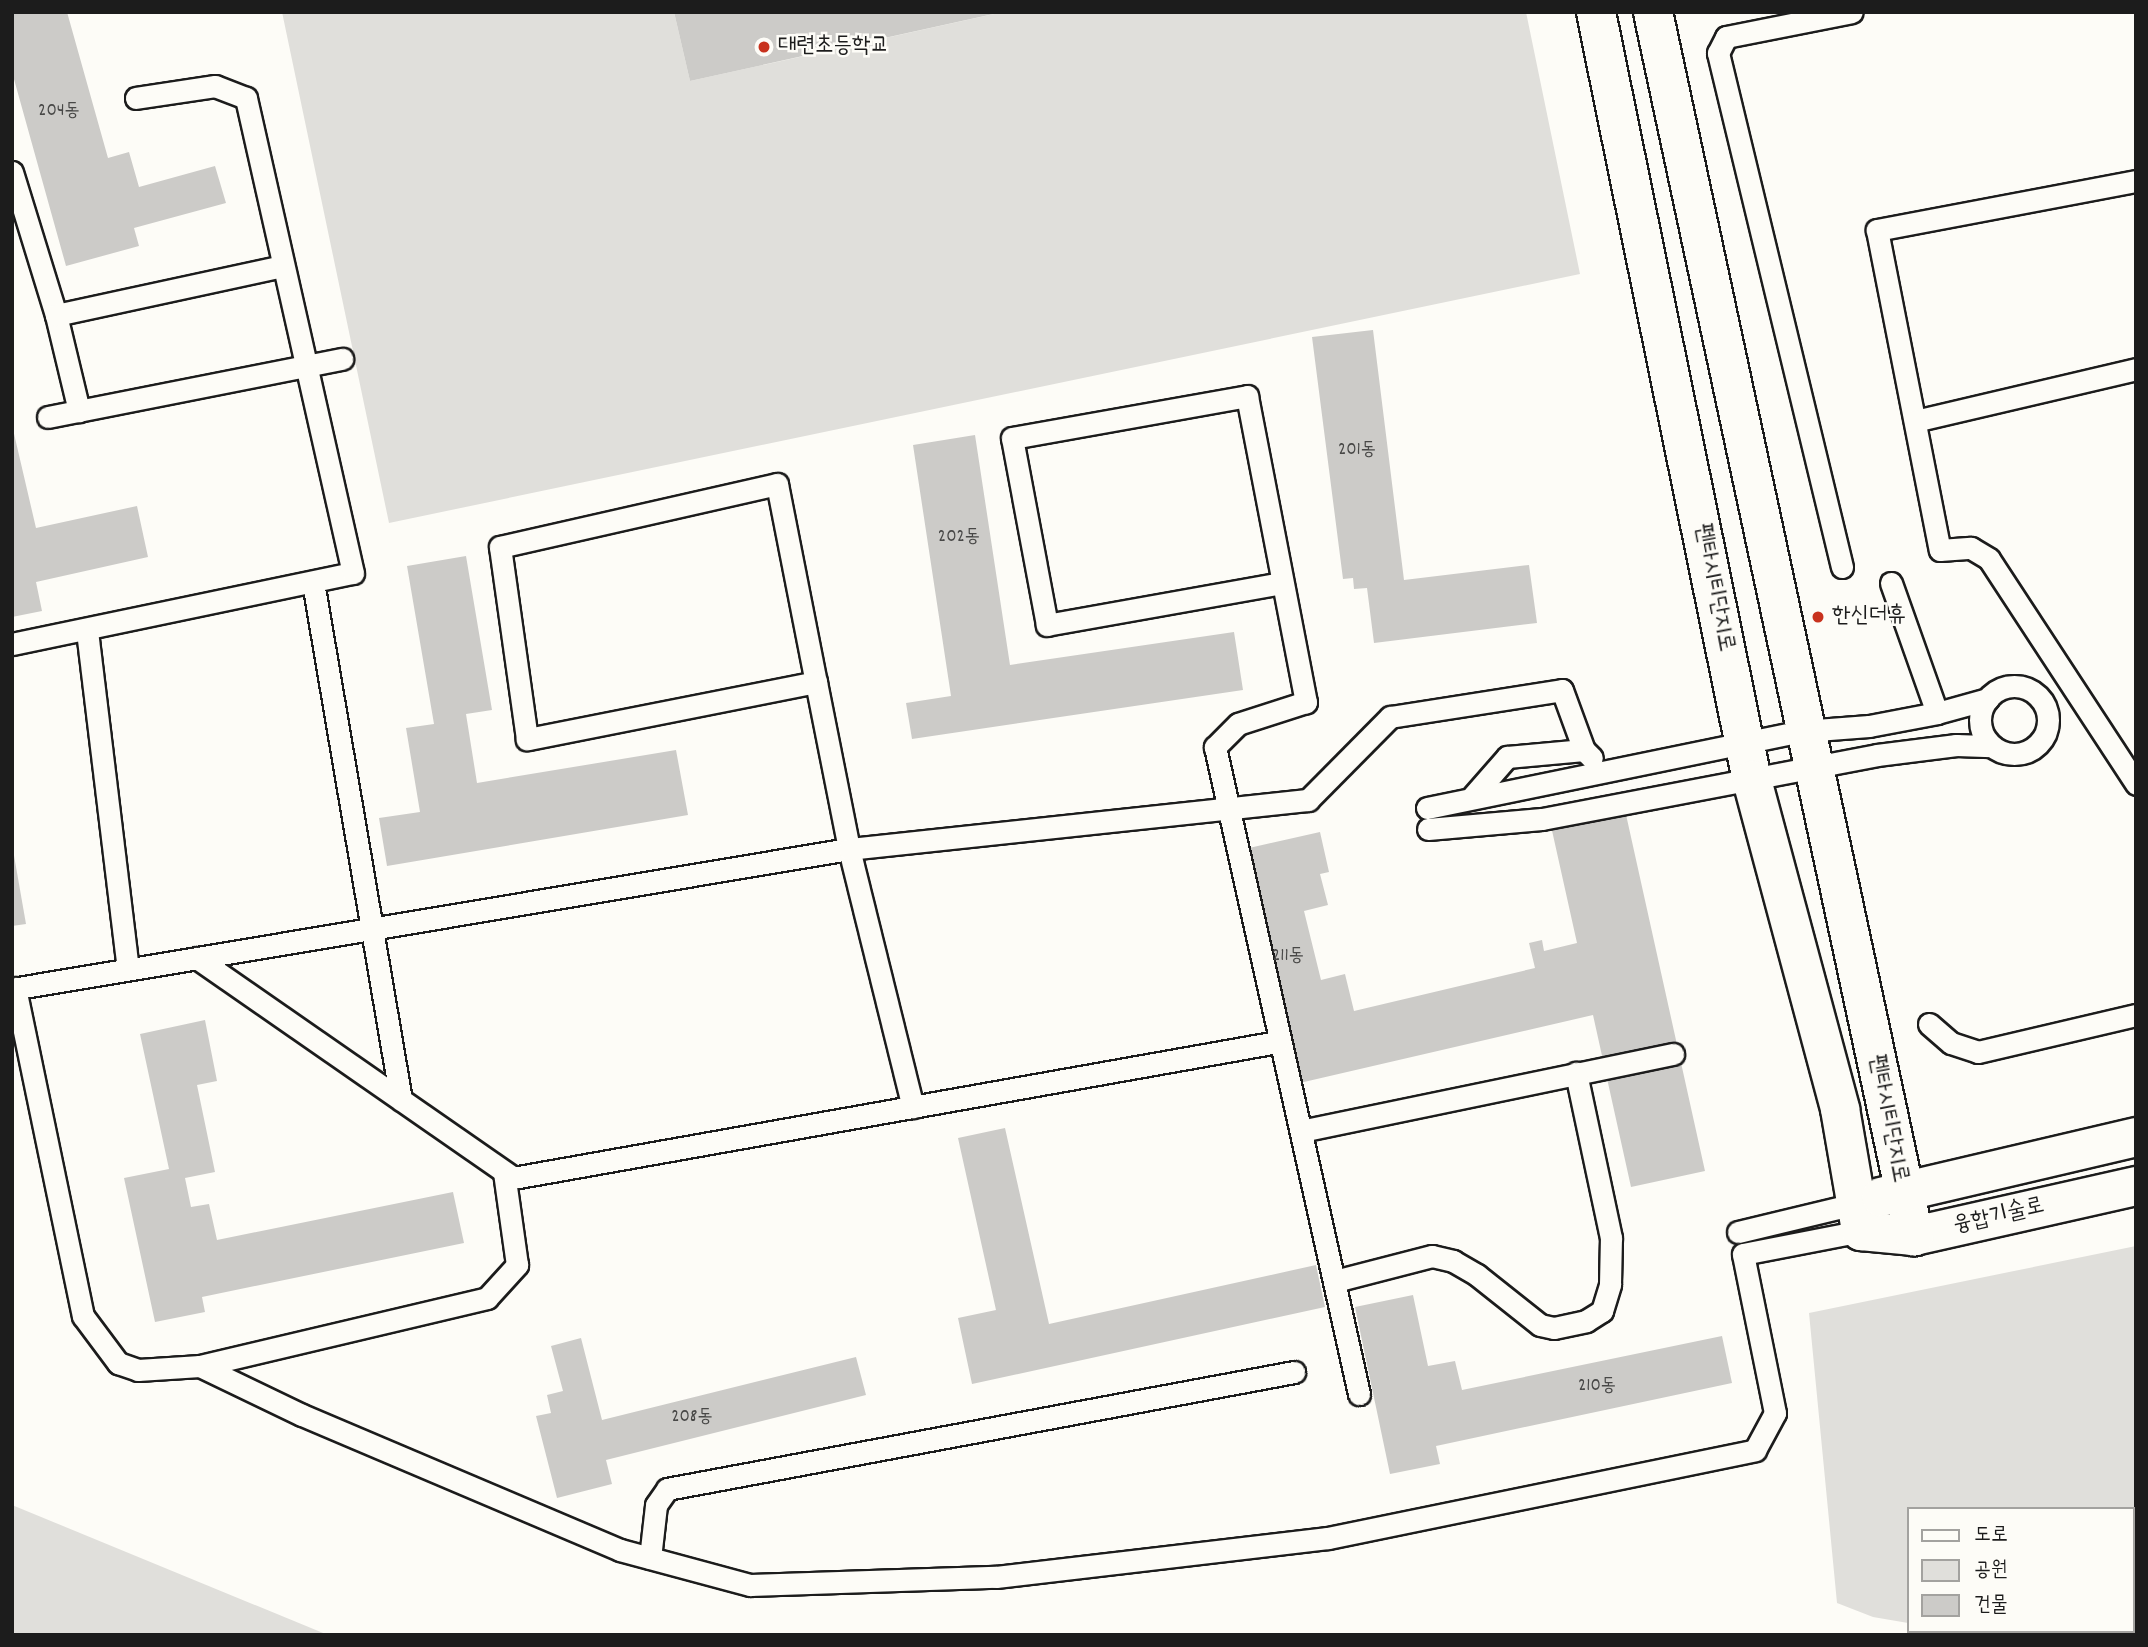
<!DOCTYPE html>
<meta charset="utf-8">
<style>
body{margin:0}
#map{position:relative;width:2148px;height:1647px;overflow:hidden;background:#fdfcf7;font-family:Dekko,"Poor Story",sans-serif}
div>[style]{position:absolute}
.green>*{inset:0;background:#e0dfdb}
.building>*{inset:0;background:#cccbc8}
.roads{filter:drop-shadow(2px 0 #1c1c1c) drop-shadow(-2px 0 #1c1c1c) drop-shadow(0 2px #1c1c1c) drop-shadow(0 -2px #1c1c1c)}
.service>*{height:21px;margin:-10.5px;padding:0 10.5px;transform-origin:10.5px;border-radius:10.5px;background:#fdfcf7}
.service>.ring{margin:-10.5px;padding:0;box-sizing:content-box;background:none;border:21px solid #fdfcf7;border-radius:50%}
.minor>*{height:38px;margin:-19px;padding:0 19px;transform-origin:19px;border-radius:19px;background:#fdfcf7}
.dots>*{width:19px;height:19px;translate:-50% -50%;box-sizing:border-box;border:4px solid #fdfcf7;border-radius:50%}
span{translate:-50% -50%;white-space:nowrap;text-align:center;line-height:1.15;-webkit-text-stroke:5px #fdfcf7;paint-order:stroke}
.number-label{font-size:19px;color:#484847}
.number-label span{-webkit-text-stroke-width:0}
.poi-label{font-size:23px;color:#1c1c1c}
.left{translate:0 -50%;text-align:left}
.street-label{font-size:23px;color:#1c1c1c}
.frame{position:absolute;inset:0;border:14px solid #1c1c1c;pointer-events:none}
.legend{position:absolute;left:1907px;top:1507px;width:228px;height:126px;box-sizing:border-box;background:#fdfcf7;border:2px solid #a3a29f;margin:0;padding:9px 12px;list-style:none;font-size:21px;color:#1c1c1c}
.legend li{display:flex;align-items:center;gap:14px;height:35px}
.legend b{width:35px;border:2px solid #a3a29f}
</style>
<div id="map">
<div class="green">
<i style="clip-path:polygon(282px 12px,674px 12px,690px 81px,1003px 12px,1526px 12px,1580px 274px,389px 523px)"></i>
<i style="clip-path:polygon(2136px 1246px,2136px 1610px,2132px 1611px,2132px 1509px,1908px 1509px,1908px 1623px,1873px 1617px,1837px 1603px,1809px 1313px)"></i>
<i style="clip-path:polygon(12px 1505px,328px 1635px,12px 1635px)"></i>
</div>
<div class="building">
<i style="clip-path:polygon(12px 12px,67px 12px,108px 158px,129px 152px,139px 187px,215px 166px,226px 203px,134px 228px,139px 246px,66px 266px,12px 72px)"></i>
<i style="clip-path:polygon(674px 12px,998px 12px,998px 13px,690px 81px)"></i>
<i style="clip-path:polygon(1373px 330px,1404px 580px,1529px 565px,1537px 623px,1374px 643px,1367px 588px,1354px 589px,1353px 578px,1343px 579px,1312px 337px)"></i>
<i style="clip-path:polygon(12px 425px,36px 528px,137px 506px,148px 557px,36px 582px,42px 611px,12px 617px)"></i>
<i style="clip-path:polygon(975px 435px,1010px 665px,1234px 632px,1243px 690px,912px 739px,906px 703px,951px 696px,913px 445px)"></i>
<i style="clip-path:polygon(466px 556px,492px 710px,466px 714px,477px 783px,676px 750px,688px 815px,387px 866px,379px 818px,420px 812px,406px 728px,434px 724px,407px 566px)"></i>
<i style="clip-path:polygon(1625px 810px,1705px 1171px,1631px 1187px,1593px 1015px,1291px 1085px,1236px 851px,1320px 832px,1329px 872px,1320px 874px,1328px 905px,1304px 911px,1321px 980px,1345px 974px,1354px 1011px,1535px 968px,1529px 943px,1542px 940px,1544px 951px,1577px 943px,1551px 826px)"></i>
<i style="clip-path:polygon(12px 844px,26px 924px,12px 926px)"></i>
<i style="clip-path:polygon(205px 1020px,217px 1081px,197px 1085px,215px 1172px,185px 1178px,191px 1207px,209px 1204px,217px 1240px,453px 1192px,464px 1243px,202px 1297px,205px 1312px,155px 1322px,124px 1178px,169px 1169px,140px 1034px)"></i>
<i style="clip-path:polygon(1005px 1128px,1049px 1324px,1316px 1265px,1325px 1307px,972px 1384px,958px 1318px,996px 1310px,958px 1138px)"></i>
<i style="clip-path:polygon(1413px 1295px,1428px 1366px,1455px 1361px,1462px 1390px,1722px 1336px,1732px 1383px,1436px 1446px,1440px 1464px,1390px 1474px,1355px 1307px)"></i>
<i style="clip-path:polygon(581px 1338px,602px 1420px,856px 1357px,866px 1395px,606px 1460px,612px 1484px,557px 1498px,536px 1416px,551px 1413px,547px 1395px,563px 1391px,551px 1346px)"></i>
</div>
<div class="roads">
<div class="service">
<i style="left:12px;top:172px;width:150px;rotate:72.9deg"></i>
<i style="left:56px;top:315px;width:99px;rotate:76.5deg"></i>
<i style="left:2136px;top:181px;width:264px;rotate:169.3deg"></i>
<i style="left:1877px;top:230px;width:326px;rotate:78.9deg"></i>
<i style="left:1940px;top:550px;width:31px;rotate:-4deg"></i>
<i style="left:1971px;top:548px;width:21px;rotate:31deg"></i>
<i style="left:1989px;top:559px;width:269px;rotate:56.8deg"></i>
<i style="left:56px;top:315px;width:232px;rotate:-12.2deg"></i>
<i style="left:48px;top:417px;width:300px;rotate:-11.2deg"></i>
<i style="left:1915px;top:421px;width:227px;rotate:-13.2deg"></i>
<i style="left:1842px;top:567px;width:529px;rotate:-103.56deg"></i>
<i style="left:1718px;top:53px;width:18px;rotate:-63deg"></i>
<i style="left:1726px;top:37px;width:128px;rotate:-11.2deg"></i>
<i style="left:313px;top:582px;width:525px;rotate:80.36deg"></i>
<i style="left:1282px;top:583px;width:239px;rotate:169.9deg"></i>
<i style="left:1047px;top:625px;width:190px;rotate:-100.6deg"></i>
<i style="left:1012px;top:438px;width:239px;rotate:-10.1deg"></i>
<i style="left:1247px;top:396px;width:312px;rotate:79.1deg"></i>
<i style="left:1306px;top:702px;width:71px;rotate:162.1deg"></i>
<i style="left:1238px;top:724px;width:33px;rotate:135deg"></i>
<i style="left:1215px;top:747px;width:663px;rotate:77.45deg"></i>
<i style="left:1891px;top:583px;width:138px;rotate:70.5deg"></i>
<i style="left:87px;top:631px;width:340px;rotate:83.1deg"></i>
<i style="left:12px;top:644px;width:348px;rotate:-11.8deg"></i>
<i style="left:353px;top:573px;width:487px;rotate:-102.7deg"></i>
<i style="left:246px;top:98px;width:33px;rotate:-159deg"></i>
<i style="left:215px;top:86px;width:80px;rotate:171.4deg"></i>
<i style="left:816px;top:682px;width:295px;rotate:168.8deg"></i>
<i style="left:527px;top:739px;width:194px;rotate:-98deg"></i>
<i style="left:500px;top:547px;width:284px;rotate:-12.8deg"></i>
<i style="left:777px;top:484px;width:202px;rotate:78.9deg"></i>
<i style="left:816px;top:682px;width:170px;rotate:78.8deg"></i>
<i style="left:849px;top:849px;width:266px;rotate:76.1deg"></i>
<i class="ring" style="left:1980px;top:686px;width:47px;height:47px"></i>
<i style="left:1473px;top:796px;width:52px;rotate:-48.9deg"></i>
<i style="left:1507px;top:757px;width:77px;rotate:-5.2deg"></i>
<i style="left:1584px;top:750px;width:11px;rotate:45deg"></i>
<i style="left:1427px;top:808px;width:384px;rotate:-11.6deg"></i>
<i style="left:1803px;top:731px;width:66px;rotate:-4.3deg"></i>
<i style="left:1869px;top:726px;width:69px;rotate:-10.8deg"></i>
<i style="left:1937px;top:713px;width:53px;rotate:-15.4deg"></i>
<i style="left:1428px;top:829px;width:114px;rotate:-5deg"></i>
<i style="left:1542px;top:819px;width:341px;rotate:-10.8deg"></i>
<i style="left:1877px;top:755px;width:80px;rotate:-7.2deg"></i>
<i style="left:1956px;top:745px;width:36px;rotate:2deg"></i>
<i style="left:197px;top:958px;width:385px;rotate:34.8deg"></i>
<i style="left:513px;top:1178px;width:776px;rotate:-10.09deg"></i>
<i style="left:15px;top:988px;width:335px;rotate:78.3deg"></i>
<i style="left:83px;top:1316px;width:59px;rotate:53.3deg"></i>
<i style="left:118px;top:1363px;width:21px;rotate:19deg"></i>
<i style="left:138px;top:1370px;width:62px;rotate:-3.7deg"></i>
<i style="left:200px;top:1366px;width:295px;rotate:-13.3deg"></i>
<i style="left:487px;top:1298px;width:45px;rotate:-47.7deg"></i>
<i style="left:517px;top:1265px;width:93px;rotate:-98deg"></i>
<i style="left:12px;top:989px;width:849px;rotate:-9.5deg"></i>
<i style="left:849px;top:849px;width:462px;rotate:-6.1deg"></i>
<i style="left:1308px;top:800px;width:117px;rotate:-45.3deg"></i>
<i style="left:1390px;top:717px;width:174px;rotate:-8.9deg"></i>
<i style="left:1562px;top:690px;width:64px;rotate:69.9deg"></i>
<i style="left:1929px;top:1024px;width:29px;rotate:41deg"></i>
<i style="left:1951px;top:1043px;width:28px;rotate:18deg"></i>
<i style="left:1978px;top:1052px;width:162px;rotate:-13.2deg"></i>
<i style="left:1301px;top:1131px;width:380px;rotate:-11.7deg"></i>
<i style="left:1738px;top:1232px;width:120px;rotate:-13.5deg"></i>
<i style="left:1335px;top:1281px;width:100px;rotate:-14.5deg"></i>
<i style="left:1432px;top:1256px;width:22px;rotate:13deg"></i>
<i style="left:1453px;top:1261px;width:28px;rotate:30deg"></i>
<i style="left:1477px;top:1275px;width:80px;rotate:38.4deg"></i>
<i style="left:1540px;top:1325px;width:14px;rotate:12deg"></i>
<i style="left:1554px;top:1328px;width:33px;rotate:-12deg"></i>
<i style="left:1586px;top:1321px;width:19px;rotate:-32deg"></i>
<i style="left:1602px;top:1311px;width:28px;rotate:-73deg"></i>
<i style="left:1610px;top:1284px;width:46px;rotate:-88.8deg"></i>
<i style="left:1611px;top:1238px;width:169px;rotate:-102deg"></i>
<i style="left:200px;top:1366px;width:113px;rotate:25.7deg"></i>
<i style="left:302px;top:1415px;width:345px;rotate:23deg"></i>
<i style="left:620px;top:1550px;width:135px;rotate:15.1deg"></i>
<i style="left:750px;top:1585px;width:246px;rotate:-1.9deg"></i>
<i style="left:996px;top:1577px;width:334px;rotate:-6.7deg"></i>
<i style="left:1328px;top:1538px;width:436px;rotate:-11.6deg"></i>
<i style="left:1755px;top:1450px;width:42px;rotate:-61.6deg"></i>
<i style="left:1775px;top:1413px;width:162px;rotate:-101.4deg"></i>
<i style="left:1743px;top:1254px;width:120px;rotate:-11deg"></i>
<i style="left:650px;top:1558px;width:53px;rotate:-83.5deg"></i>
<i style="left:656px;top:1505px;width:19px;rotate:-55deg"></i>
<i style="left:667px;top:1489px;width:638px;rotate:-10.57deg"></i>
</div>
<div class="minor">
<i style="left:1596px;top:12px;width:784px;rotate:78.52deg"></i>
<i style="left:1752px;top:780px;width:341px;rotate:75deg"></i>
<i style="left:1840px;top:1109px;width:124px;rotate:80.2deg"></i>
<i style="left:1861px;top:1231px;width:53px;rotate:5.4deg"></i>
<i style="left:1914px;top:1236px;width:228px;rotate:-12.7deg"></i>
<i style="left:1653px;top:12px;width:1252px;rotate:77.96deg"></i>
<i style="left:1881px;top:1197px;width:262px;rotate:-13.2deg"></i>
</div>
</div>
<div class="dots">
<i style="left:764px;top:47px;background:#c8321e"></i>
<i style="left:1818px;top:617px;background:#c8321e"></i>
</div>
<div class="number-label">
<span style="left:59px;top:112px">204동</span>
<span style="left:1357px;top:451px">201동</span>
<span style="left:959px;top:538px">202동</span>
<span style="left:1288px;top:957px">211동</span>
<span style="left:1597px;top:1387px">210동</span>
<span style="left:692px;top:1418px">208동</span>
</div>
<div class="poi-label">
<span class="left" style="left:778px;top:47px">대련초등학교</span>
<span class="left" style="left:1832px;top:617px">한신더휴</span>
</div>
<div class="street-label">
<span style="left:1713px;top:588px;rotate:79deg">펜타시티단지로</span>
<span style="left:1887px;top:1119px;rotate:79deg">펜타시티단지로</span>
<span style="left:1999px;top:1217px;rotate:-13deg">융합기술로</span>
</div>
<div class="frame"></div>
<ul class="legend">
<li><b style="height:9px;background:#fdfcf7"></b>도로</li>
<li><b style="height:19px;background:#e0dfdb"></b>공원</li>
<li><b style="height:19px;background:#cccbc8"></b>건물</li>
</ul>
</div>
